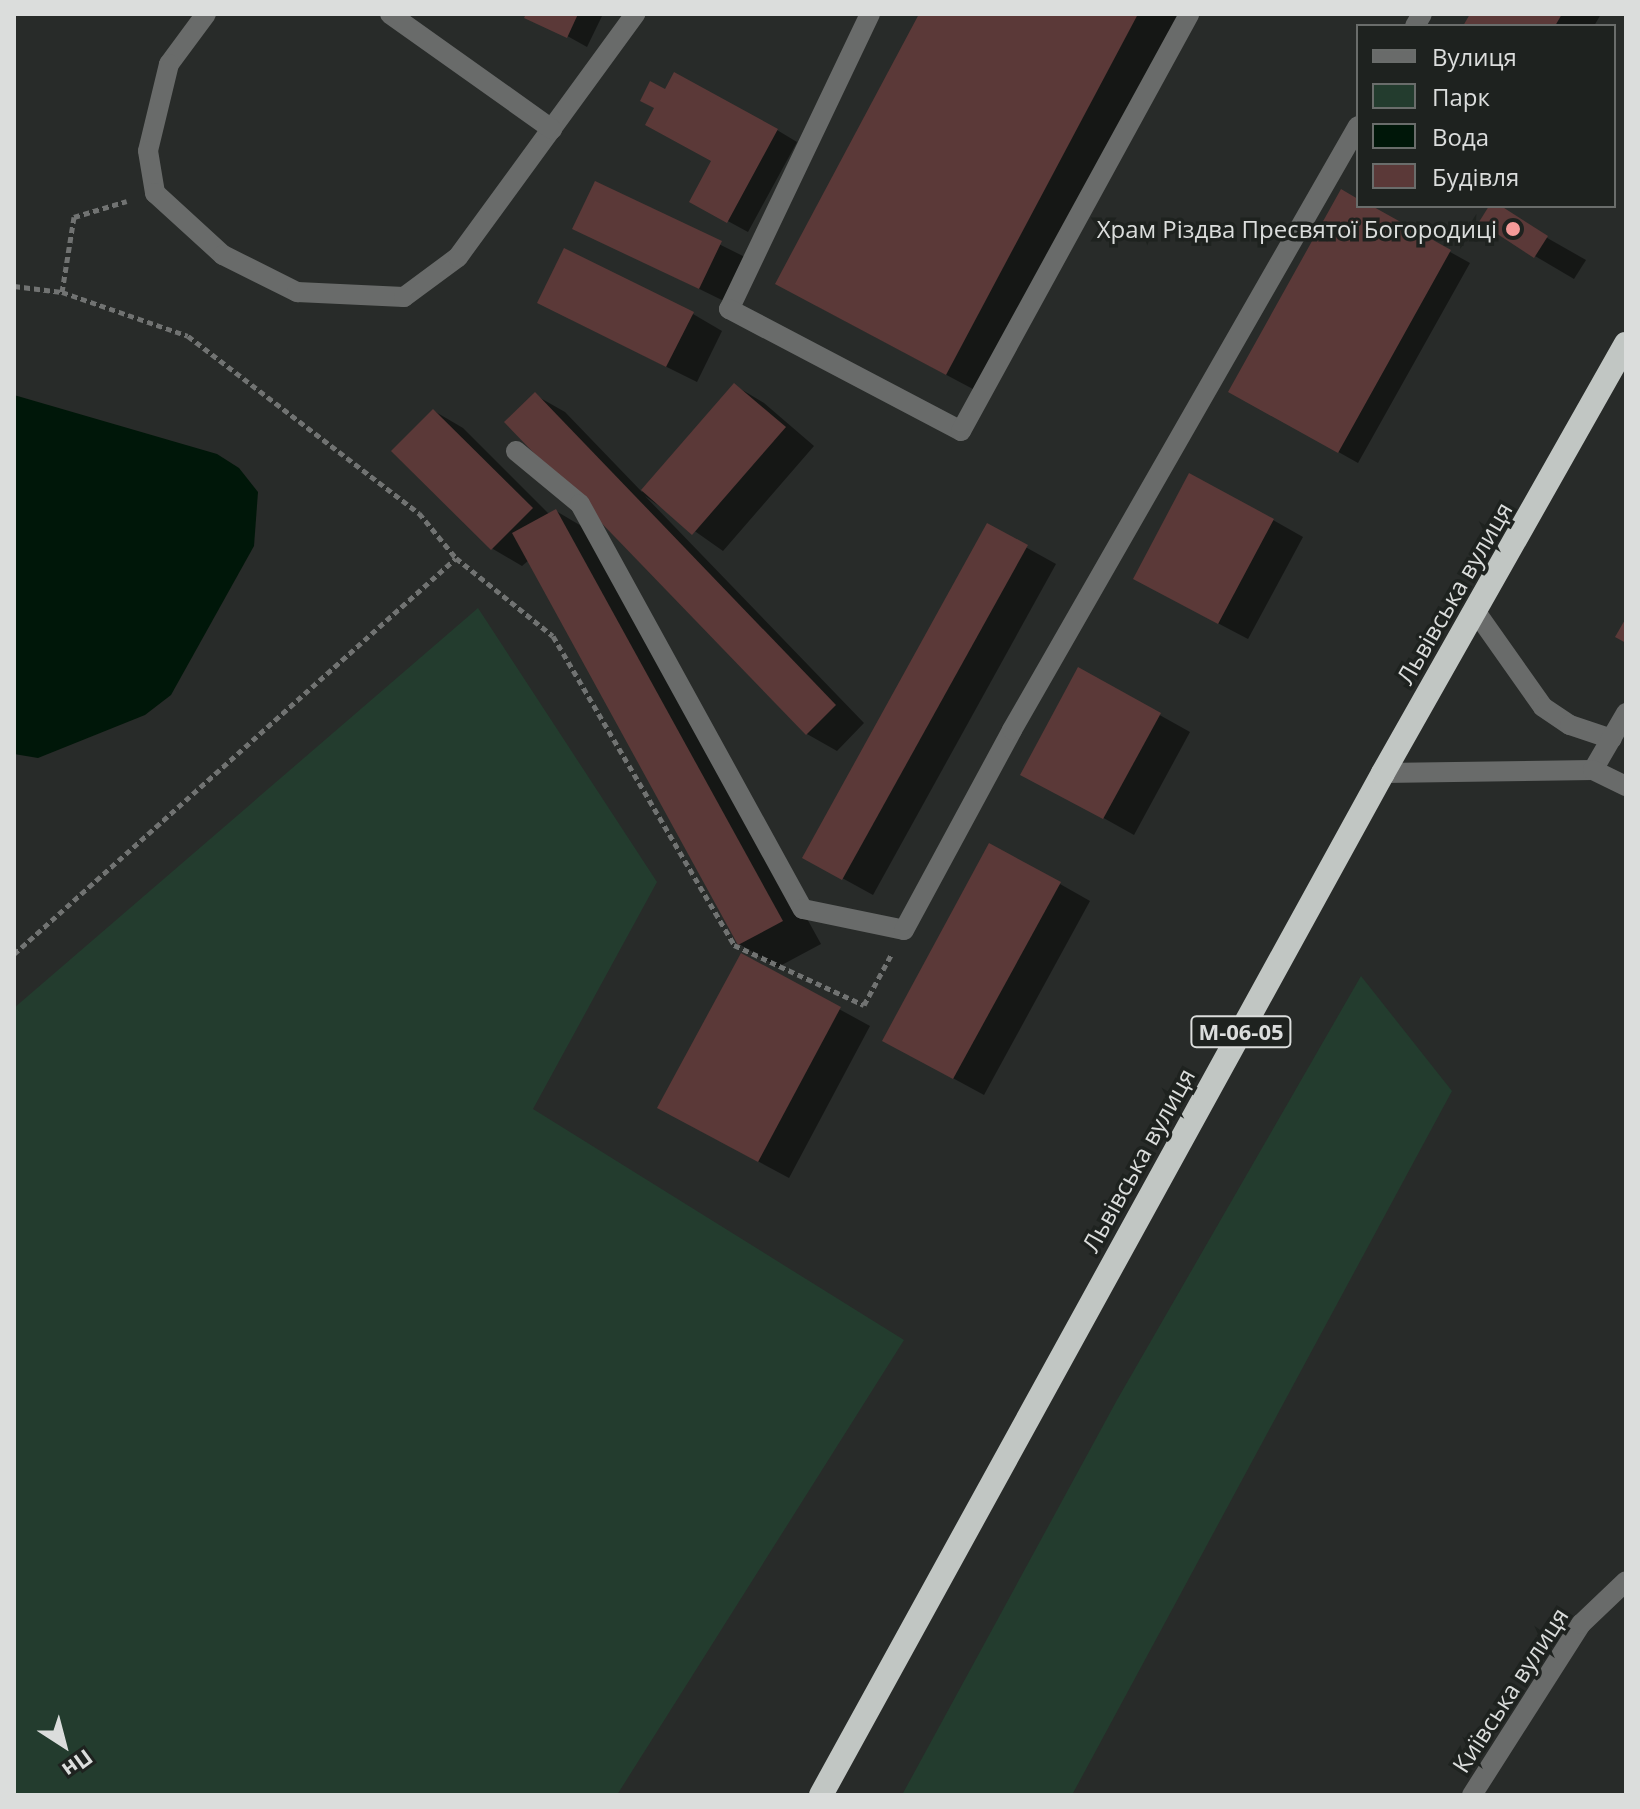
<!DOCTYPE html>
<meta charset="utf-8">
<style>
body{margin:0}
#map{position:relative;width:1640px;height:1809px;overflow:hidden;background:#282b29;font-family:"Open Sans",sans-serif}
div>[style]{position:absolute}
.green>*{inset:0;background:#233c2e}
.water>*{inset:0;background:#001709}
.shadow>*{inset:0;background:#0007}
.building>*{inset:0;background:#5b3938}
.path>*{height:5px;margin-top:-2.5px;transform-origin:0;background:repeating-linear-gradient(90deg,#717372 0 6px,transparent 0 10px)}
.minor>*{height:20px;margin:-10px;padding:0 10px;transform-origin:10px;border-radius:10px;background:#696b6a}
.highway>*{height:24px;margin:-12px;padding:0 12px;transform-origin:12px;border-radius:12px;background:#c1c6c3}
.dots>*{width:22px;height:22px;translate:-50% -50%;box-sizing:border-box;border:4px solid #1e221f;border-radius:50%}
span{translate:-50% -50%;white-space:nowrap;text-align:center;line-height:1.15;-webkit-text-stroke:7px #1e221f;paint-order:stroke}
.shield-label span{padding:2px 6px;background:#1e221f;border:2px solid;border-radius:6px;-webkit-text-stroke-width:0}
.shield-label{font-size:22px;color:#dbdddc;font-weight:700}
.poi-label{font-size:24px;color:#dbdddc}
.right{translate:-100% -50%;text-align:right}
.street-label{font-size:24px;color:#dbdddc}
.frame{position:absolute;inset:0;border:16px solid #dbdddc;pointer-events:none}
.legend{position:absolute;left:1356px;top:24px;width:260px;height:184px;box-sizing:border-box;background:#1e221f;border:2px solid #6a6d6b;margin:0;padding:10px 14px;list-style:none;font-size:24px;color:#dbdddc}
.legend li{display:flex;align-items:center;gap:16px;height:40px}
.legend b{width:40px;border:2px solid #6a6d6b}
.north{position:absolute;left:24px;top:1705px;width:80px;height:80px;-webkit-text-stroke:6px #1e221f;paint-order:stroke;rotate:144deg;font-size:22px;font-weight:700;line-height:32px;text-align:center;color:#dbdddc}
.north::after{content:'';display:block;margin:auto;width:28px;height:36px;background:#dbdddc;clip-path:polygon(50% 0,100% 100%,50% 72%,0 100%)}
</style>
<div id="map">
<div class="green">
<i style="clip-path:polygon(478px 608px,657px 882px,533px 1109px,904px 1340px,617px 1795px,14px 1795px,14px 1008px)"></i>
<i style="clip-path:polygon(1361px 976px,1452px 1091px,1072px 1795px,902px 1795px,1117px 1400px)"></i>
</div>
<div class="water">
<i style="clip-path:polygon(14px 395px,217px 454px,239px 468px,258px 492px,254px 546px,171px 695px,145px 715px,38px 758px,14px 754px)"></i>
</div>
<div class="shadow">
<i style="clip-path:polygon(528px 14px,603px 14px,587px 47px)"></i>
<i style="clip-path:polygon(921px 14px,1189px 14px,986px 396px,817px 306px)"></i>
<i style="clip-path:polygon(1472px 14px,1601px 14px,1594px 26px,1465px 26px)"></i>
<i style="clip-path:polygon(656px 108px,777px 130px,797px 142px,748px 232px,691px 201px,713px 161px)"></i>
<i style="clip-path:polygon(596px 183px,751px 260px,730px 304px,575px 228px)"></i>
<i style="clip-path:polygon(1358px 201px,1358px 206px,1367px 206px,1470px 263px,1358px 463px,1230px 391px)"></i>
<i style="clip-path:polygon(1491px 206px,1586px 260px,1574px 279px,1535px 256px)"></i>
<i style="clip-path:polygon(693px 314px,722px 331px,697px 382px,570px 319px)"></i>
<i style="clip-path:polygon(734px 385px,764px 403px,814px 446px,723px 551px,645px 496px,864px 723px,837px 751px,807px 734px,535px 395px,565px 412px,642px 492px)"></i>
<i style="clip-path:polygon(434px 411px,463px 428px,550px 515px,556px 511px,595px 534px,821px 944px,778px 967px,739px 944px,529px 560px,522px 566px,493px 549px,394px 451px)"></i>
<i style="clip-path:polygon(1273px 520px,1303px 537px,1248px 639px,1166px 596px)"></i>
<i style="clip-path:polygon(988px 526px,1056px 564px,873px 895px,804px 857px)"></i>
<i style="clip-path:polygon(1079px 670px,1190px 732px,1134px 835px,1050px 788px)"></i>
<i style="clip-path:polygon(1060px 884px,1090px 901px,984px 1095px,914px 1057px)"></i>
<i style="clip-path:polygon(742px 956px,870px 1026px,789px 1178px,690px 1125px)"></i>
</div>
<div class="building">
<i style="clip-path:polygon(526px 14px,578px 14px,567px 38px,524px 18px)"></i>
<i style="clip-path:polygon(919px 14px,1138px 14px,946px 375px,775px 284px)"></i>
<i style="clip-path:polygon(1470px 14px,1562px 14px,1555px 26px,1463px 26px)"></i>
<i style="clip-path:polygon(674px 72px,778px 129px,727px 223px,689px 202px,711px 161px,645px 125px,654px 108px,640px 101px,650px 81px,665px 89px)"></i>
<i style="clip-path:polygon(595px 181px,722px 241px,699px 289px,572px 229px)"></i>
<i style="clip-path:polygon(1341px 189px,1358px 199px,1358px 206px,1372px 206px,1451px 250px,1338px 453px,1228px 392px)"></i>
<i style="clip-path:polygon(1489px 206px,1501px 206px,1548px 236px,1534px 258px,1479px 222px)"></i>
<i style="clip-path:polygon(564px 248px,694px 312px,666px 367px,537px 303px)"></i>
<i style="clip-path:polygon(734px 383px,786px 427px,692px 535px,641px 490px)"></i>
<i style="clip-path:polygon(535px 392px,836px 705px,806px 735px,504px 422px)"></i>
<i style="clip-path:polygon(433px 409px,533px 508px,491px 550px,391px 451px)"></i>
<i style="clip-path:polygon(1189px 473px,1274px 519px,1218px 624px,1133px 579px)"></i>
<i style="clip-path:polygon(556px 509px,783px 921px,738px 945px,512px 533px)"></i>
<i style="clip-path:polygon(987px 523px,1028px 545px,842px 880px,802px 858px)"></i>
<i style="clip-path:polygon(1626px 618px,1626px 643px,1615px 637px)"></i>
<i style="clip-path:polygon(1078px 667px,1161px 713px,1103px 819px,1020px 775px)"></i>
<i style="clip-path:polygon(989px 843px,1061px 882px,953px 1079px,882px 1041px)"></i>
<i style="clip-path:polygon(741px 953px,841px 1007px,758px 1162px,657px 1108px)"></i>
</div>
<div class="path">
<i style="left:14px;top:286px;width:48px;rotate:7.1deg"></i>
<i style="left:62px;top:292px;width:133px;rotate:19.2deg"></i>
<i style="left:188px;top:336px;width:291px;rotate:37.5deg"></i>
<i style="left:419px;top:513px;width:58px;rotate:50.6deg"></i>
<i style="left:456px;top:558px;width:124px;rotate:38.8deg"></i>
<i style="left:553px;top:636px;width:358px;rotate:59.6deg"></i>
<i style="left:734px;top:945px;width:143px;rotate:24.8deg"></i>
<i style="left:864px;top:1005px;width:57px;rotate:-61.6deg"></i>
<i style="left:62px;top:292px;width:76px;rotate:-80.9deg"></i>
<i style="left:74px;top:217px;width:55px;rotate:-16.8deg"></i>
<i style="left:14px;top:954px;width:593px;rotate:-41.86deg"></i>
</div>
<div class="minor">
<i style="left:206px;top:14px;width:62px;rotate:126.5deg"></i>
<i style="left:169px;top:64px;width:89px;rotate:103.6deg"></i>
<i style="left:148px;top:151px;width:43px;rotate:80.5deg"></i>
<i style="left:155px;top:193px;width:92px;rotate:42.4deg"></i>
<i style="left:223px;top:255px;width:83px;rotate:26.6deg"></i>
<i style="left:297px;top:292px;width:107px;rotate:2.7deg"></i>
<i style="left:404px;top:297px;width:67px;rotate:-36.5deg"></i>
<i style="left:458px;top:257px;width:301px;rotate:-53.9deg"></i>
<i style="left:390px;top:14px;width:199px;rotate:35.4deg"></i>
<i style="left:870px;top:14px;width:327px;rotate:115.5deg"></i>
<i style="left:729px;top:309px;width:262px;rotate:27.7deg"></i>
<i style="left:961px;top:431px;width:475px;rotate:-61.3deg"></i>
<i style="left:1415px;top:26px;width:14px;rotate:-60deg"></i>
<i style="left:516px;top:451px;width:83px;rotate:39.6deg"></i>
<i style="left:580px;top:504px;width:462px;rotate:61.2deg"></i>
<i style="left:803px;top:909px;width:103px;rotate:11.7deg"></i>
<i style="left:904px;top:930px;width:227px;rotate:-61.6deg"></i>
<i style="left:1012px;top:730px;width:696px;rotate:-60.19deg"></i>
<i style="left:1476px;top:612px;width:116px;rotate:54.8deg"></i>
<i style="left:1543px;top:707px;width:32px;rotate:34deg"></i>
<i style="left:1570px;top:725px;width:44px;rotate:18.4deg"></i>
<i style="left:1593px;top:770px;width:66px;rotate:-59.9deg"></i>
<i style="left:1383px;top:773px;width:210px;rotate:-0.8deg"></i>
<i style="left:1593px;top:770px;width:37px;rotate:26deg"></i>
<i style="left:1472px;top:1795px;width:203px;rotate:-57.5deg"></i>
<i style="left:1581px;top:1624px;width:62px;rotate:-43.7deg"></i>
</div>
<div class="highway">
<i style="left:821px;top:1795px;width:1166px;rotate:-61.19deg"></i>
<i style="left:1383px;top:773px;width:493px;rotate:-60.5deg"></i>
</div>
<div class="dots">
<i style="left:1513px;top:229px;background:#f59b99"></i>
</div>
<div class="shield-label">
<span style="left:1241px;top:1032px">М-06-05</span>
</div>
<div class="poi-label">
<span class="right" style="left:1497px;top:229px">Храм Різдва Пресвятої Богородиці</span>
</div>
<div class="street-label">
<span style="left:1454px;top:593px;rotate:-60deg">Львівська вулиця</span>
<span style="left:1138px;top:1160px;rotate:-61deg">Львівська вулиця</span>
<span style="left:1510px;top:1690px;rotate:-57deg">Київська вулиця</span>
</div>
<div class="frame"></div>
<ul class="legend">
<li><b style="height:10px;background:#696b6a"></b>Вулиця</li>
<li><b style="height:22px;background:#233c2e"></b>Парк</li>
<li><b style="height:22px;background:#001709"></b>Вода</li>
<li><b style="height:22px;background:#5b3938"></b>Будівля</li>
</ul>
<div class="north">Пн</div>
</div>
